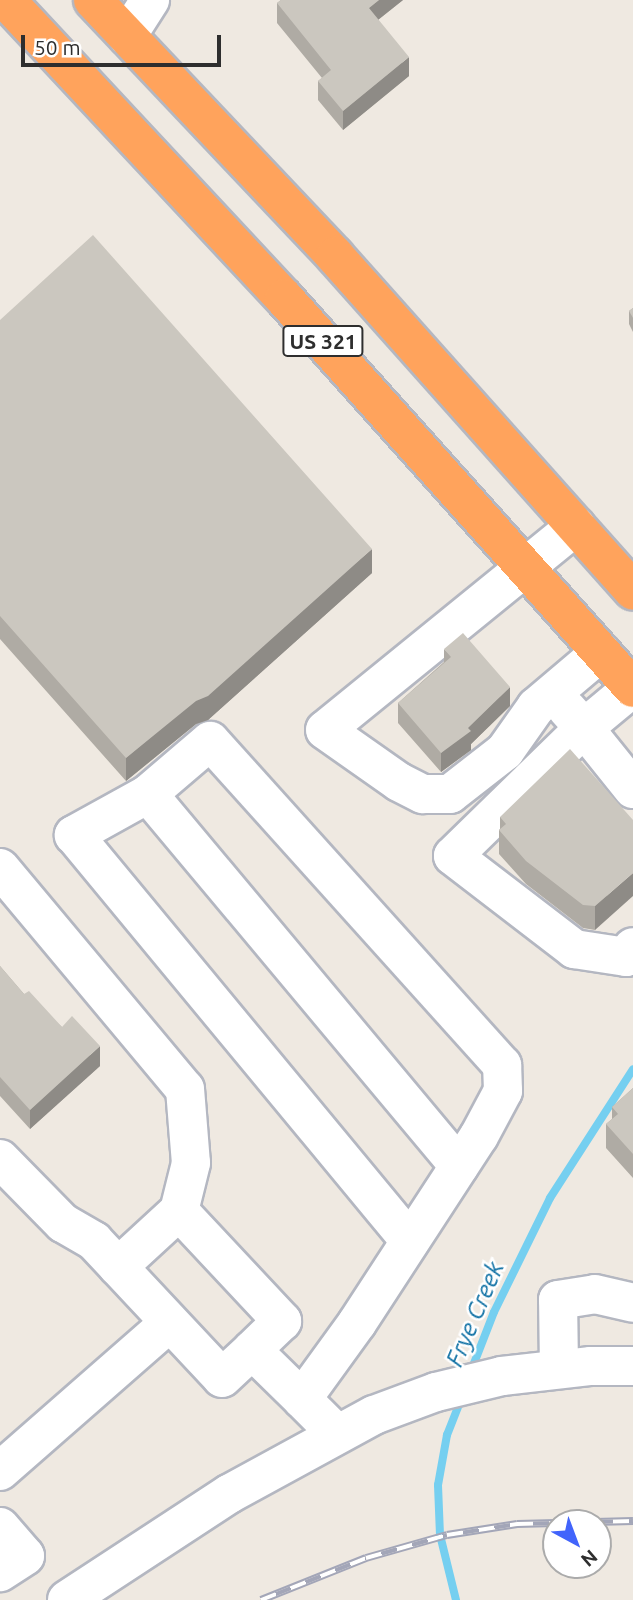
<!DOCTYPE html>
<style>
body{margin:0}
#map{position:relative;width:633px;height:1600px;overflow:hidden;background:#efe9e1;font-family:Ubuntu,sans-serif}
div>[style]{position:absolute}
.stream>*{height:8px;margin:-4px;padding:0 4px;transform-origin:4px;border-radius:4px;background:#75cff0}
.roads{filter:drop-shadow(2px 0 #b4b7c1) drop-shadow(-2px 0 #b4b7c1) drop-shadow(0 2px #b4b7c1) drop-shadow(0 -2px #b4b7c1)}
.minor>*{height:38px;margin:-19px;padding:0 19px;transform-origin:19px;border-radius:19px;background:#fff}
.highway>*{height:38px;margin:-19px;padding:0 19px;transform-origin:19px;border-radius:19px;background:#ffa35c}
.rail>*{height:8px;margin-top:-4px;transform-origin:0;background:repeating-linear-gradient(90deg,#fff 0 16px,#a3a6b8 0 32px);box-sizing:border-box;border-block:2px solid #a3a6b8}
.wall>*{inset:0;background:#afaba4}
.shaded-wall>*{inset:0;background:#8e8b86}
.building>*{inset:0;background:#cbc7bf}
span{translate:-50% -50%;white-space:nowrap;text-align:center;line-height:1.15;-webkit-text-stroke:5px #fff;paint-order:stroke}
.shield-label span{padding:2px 5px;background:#fff;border:2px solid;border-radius:5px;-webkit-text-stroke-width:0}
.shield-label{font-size:21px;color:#2e2e2e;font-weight:700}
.water-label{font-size:24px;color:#0d6fa3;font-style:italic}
.north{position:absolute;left:542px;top:1509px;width:70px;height:70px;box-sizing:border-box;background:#fff;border:2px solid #ababab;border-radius:50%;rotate:139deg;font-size:19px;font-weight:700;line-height:28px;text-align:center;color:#2e2e2e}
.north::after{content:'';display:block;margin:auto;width:24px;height:32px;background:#4264fb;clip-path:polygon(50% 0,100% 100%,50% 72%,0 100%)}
.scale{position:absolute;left:21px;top:35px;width:200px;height:32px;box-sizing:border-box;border:4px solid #2e2e2e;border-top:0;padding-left:9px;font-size:21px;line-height:24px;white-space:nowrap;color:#2e2e2e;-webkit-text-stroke:5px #fff;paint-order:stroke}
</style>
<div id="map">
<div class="stream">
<i style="left:471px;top:1371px;width:63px;rotate:-68.7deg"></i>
<i style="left:494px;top:1312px;width:127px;rotate:-63.8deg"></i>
<i style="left:550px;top:1198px;width:153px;rotate:-57.2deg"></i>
<i style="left:456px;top:1600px;width:67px;rotate:-103.8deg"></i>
<i style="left:440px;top:1535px;width:50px;rotate:-92.3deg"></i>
<i style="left:438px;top:1485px;width:51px;rotate:-79.8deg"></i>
<i style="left:447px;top:1435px;width:41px;rotate:-68.5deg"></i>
</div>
<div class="roads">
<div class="minor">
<i style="left:127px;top:36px;width:43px;rotate:-57.4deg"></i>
<i style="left:576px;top:526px;width:323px;rotate:140.9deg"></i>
<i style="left:325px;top:730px;width:90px;rotate:35.1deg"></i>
<i style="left:399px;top:782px;width:27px;rotate:27deg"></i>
<i style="left:423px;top:794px;width:27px"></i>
<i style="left:450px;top:794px;width:70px;rotate:-38deg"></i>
<i style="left:505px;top:751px;width:54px;rotate:-54.8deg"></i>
<i style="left:536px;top:707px;width:85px;rotate:-40.2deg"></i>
<i style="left:567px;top:709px;width:25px;rotate:48deg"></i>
<i style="left:584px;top:728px;width:62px;rotate:-39.8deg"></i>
<i style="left:633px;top:789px;width:78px;rotate:-128.8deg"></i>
<i style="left:584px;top:728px;width:183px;rotate:135.7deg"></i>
<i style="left:453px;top:856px;width:153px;rotate:37.5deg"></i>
<i style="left:574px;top:949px;width:53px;rotate:8.7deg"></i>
<i style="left:626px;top:957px;width:12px;rotate:-55deg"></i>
<i style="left:148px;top:794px;width:485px;rotate:50.1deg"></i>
<i style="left:0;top:868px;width:288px;rotate:50.1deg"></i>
<i style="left:185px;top:1089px;width:74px;rotate:85.4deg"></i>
<i style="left:191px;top:1163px;width:49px;rotate:104deg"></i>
<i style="left:179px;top:1211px;width:151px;rotate:46.9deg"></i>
<i style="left:282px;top:1321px;width:42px;rotate:136deg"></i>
<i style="left:252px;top:1350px;width:70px;rotate:44.4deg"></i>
<i style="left:0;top:1159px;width:90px;rotate:45.5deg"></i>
<i style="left:63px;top:1223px;width:36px;rotate:30deg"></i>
<i style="left:94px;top:1241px;width:187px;rotate:46.9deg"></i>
<i style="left:222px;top:1378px;width:41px;rotate:-43deg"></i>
<i style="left:118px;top:1267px;width:83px;rotate:-42.6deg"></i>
<i style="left:559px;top:1368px;width:68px;rotate:-90.8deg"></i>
<i style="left:558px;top:1300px;width:37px;rotate:-9deg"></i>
<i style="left:595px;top:1294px;width:39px;rotate:13deg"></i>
<i style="left:337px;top:1434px;width:49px;rotate:-135deg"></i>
<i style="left:302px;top:1399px;width:94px;rotate:-54.1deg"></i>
<i style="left:357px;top:1323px;width:223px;rotate:-56.9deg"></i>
<i style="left:479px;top:1136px;width:51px;rotate:-61.9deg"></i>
<i style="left:503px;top:1091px;width:26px;rotate:-92deg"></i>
<i style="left:502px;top:1065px;width:436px;rotate:-132deg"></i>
<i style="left:210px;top:741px;width:82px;rotate:139.5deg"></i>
<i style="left:148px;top:794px;width:85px;rotate:151deg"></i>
<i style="left:74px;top:835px;width:527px;rotate:50.39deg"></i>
<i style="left:0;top:1471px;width:225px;rotate:-41.2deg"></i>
<i style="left:0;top:1527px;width:38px;rotate:49deg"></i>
<i style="left:25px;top:1556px;width:30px;rotate:147deg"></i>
<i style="left:67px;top:1600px;width:194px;rotate:-33.2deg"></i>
<i style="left:229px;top:1494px;width:165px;rotate:-28.6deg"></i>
<i style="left:374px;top:1415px;width:66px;rotate:-20.4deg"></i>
<i style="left:436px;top:1392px;width:68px;rotate:-13.6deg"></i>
<i style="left:502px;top:1376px;width:90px;rotate:-6.4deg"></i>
<i style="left:591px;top:1366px;width:42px"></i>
</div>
<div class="highway">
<i style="left:6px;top:0;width:408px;rotate:47deg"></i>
<i style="left:284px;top:298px;width:523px;rotate:48.18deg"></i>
<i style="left:93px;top:0;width:352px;rotate:46.6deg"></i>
<i style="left:335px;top:256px;width:448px;rotate:48.3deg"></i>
</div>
</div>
<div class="rail">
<i style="left:261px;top:1600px;width:113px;rotate:-21.8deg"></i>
<i style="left:366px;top:1558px;width:84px;rotate:-15.9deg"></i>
<i style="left:447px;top:1535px;width:71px;rotate:-8.9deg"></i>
<i style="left:517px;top:1524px;width:116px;rotate:-1.5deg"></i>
</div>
<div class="wall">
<i style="clip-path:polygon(281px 0,403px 0,378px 20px,409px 76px,343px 130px,318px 100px,318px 81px,322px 78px,277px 23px,277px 3px)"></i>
<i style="clip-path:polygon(633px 308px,633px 332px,629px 324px,629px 311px)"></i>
<i style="clip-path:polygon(0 320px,372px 573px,208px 720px,196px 724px,126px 781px,0 639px)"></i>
<i style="clip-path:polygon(444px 649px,510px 706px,471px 744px,471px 750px,441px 772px,398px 723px,398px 703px,444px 662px)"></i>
<i style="clip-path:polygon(500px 817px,633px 820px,595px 930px,583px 928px,526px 884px,499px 854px,499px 830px,500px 829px)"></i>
<i style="clip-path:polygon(0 966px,24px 994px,62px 1027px,100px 1066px,30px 1129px,0 1096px)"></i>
<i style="clip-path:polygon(633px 1088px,633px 1178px,606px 1148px,606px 1124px,612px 1119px,612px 1107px)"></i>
</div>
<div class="shaded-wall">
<i style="clip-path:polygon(379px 0,403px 0,369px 27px,369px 8px)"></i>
<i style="clip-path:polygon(409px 57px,409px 76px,343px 130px,343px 111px)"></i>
<i style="clip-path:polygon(372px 549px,372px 573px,208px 720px,196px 724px,126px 781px,126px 758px)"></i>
<i style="clip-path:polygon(510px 687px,510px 706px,471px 744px,471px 750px,441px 772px,441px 753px)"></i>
<i style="clip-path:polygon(633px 873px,633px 896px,595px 930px,595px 906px)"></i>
<i style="clip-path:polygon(100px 1046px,100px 1066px,30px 1129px,30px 1110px)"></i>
</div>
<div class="building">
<i style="clip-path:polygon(281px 0,379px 0,369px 8px,409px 57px,343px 111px,318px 81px,331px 70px,277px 3px)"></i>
<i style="clip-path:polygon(93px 235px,372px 549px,208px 696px,196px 701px,126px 758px,0 616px,0 320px)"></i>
<i style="clip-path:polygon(633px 308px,633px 318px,629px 311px)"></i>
<i style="clip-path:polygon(463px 633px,510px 687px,468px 728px,471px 731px,441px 753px,398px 703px,451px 657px,444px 649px)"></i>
<i style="clip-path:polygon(570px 749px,633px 820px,633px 873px,595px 906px,583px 905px,526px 861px,499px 830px,506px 824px,500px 817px)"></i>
<i style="clip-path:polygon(0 966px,24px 994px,29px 991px,62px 1027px,72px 1016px,100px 1046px,30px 1110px,0 1077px)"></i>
<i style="clip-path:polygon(633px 1088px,633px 1154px,606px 1124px,618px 1114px,612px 1107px)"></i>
</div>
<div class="shield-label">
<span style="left:323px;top:341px">US 321</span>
</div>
<div class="water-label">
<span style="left:475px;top:1314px;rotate:-67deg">Frye Creek</span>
</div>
<div class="north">N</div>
<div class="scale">50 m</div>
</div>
